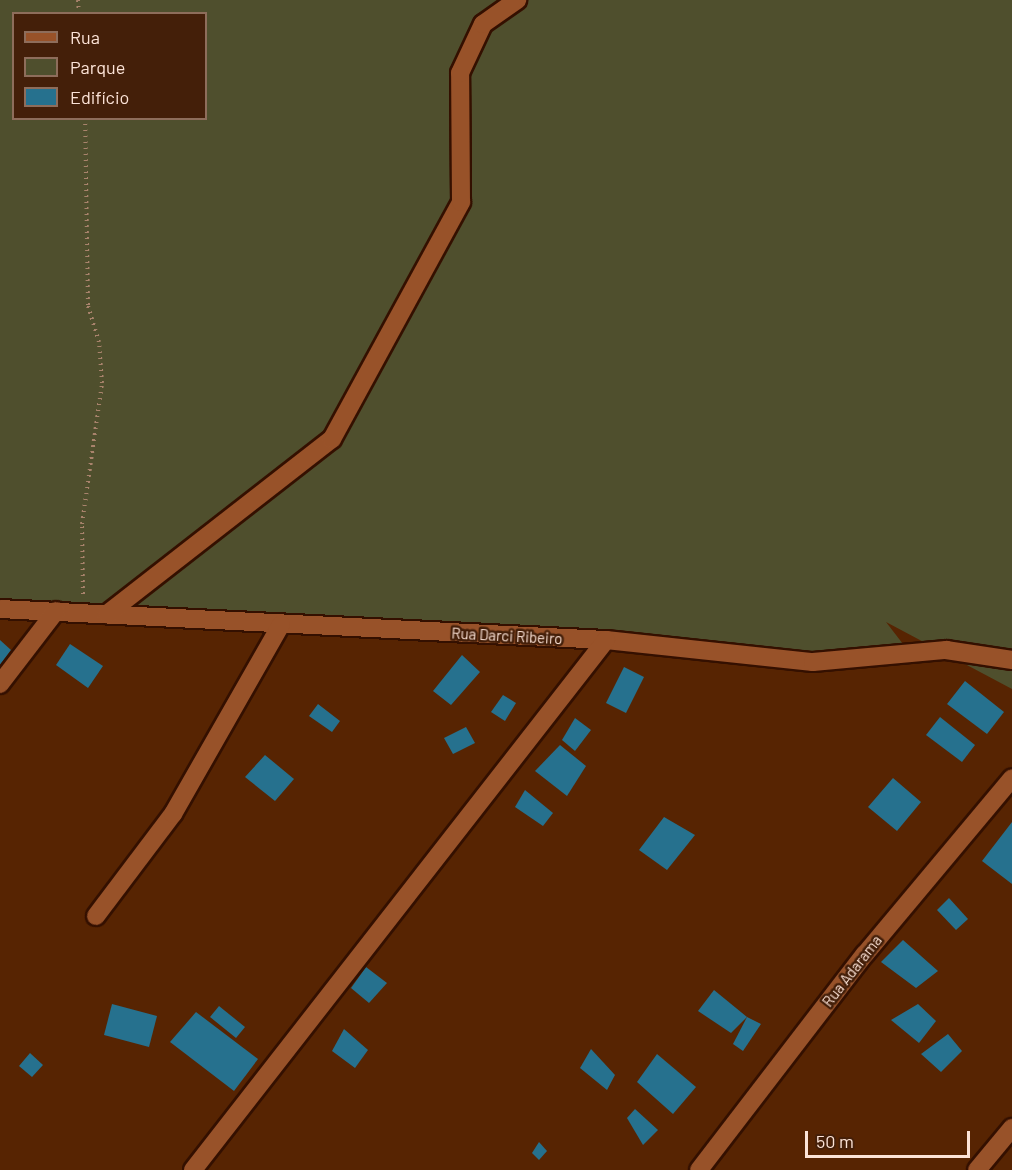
<!DOCTYPE html>
<meta charset="utf-8">
<style>
body{margin:0}
#map{position:relative;width:1012px;height:1170px;overflow:hidden;background:#572402;font-family:Barlow,sans-serif}
div>[style]{position:absolute}
.green>*{inset:0;background:#4f4f2d}
.building>*{inset:0;background:#26718e}
.path>*{height:4px;margin-top:-2px;transform-origin:0;background:repeating-linear-gradient(90deg,#a9836c 0 1.5px,transparent 0 6px)}
.roads{filter:drop-shadow(2px 0 #341000) drop-shadow(-2px 0 #341000) drop-shadow(0 2px #341000) drop-shadow(0 -2px #341000)}
.minor>*{height:18px;margin:-9px;padding:0 9px;transform-origin:9px;border-radius:9px;background:#985229}
span{translate:-50% -50%;white-space:nowrap;text-align:center;line-height:1.15;-webkit-text-stroke:5px #441f09;paint-order:stroke}
.street-label{font-size:15px;color:#fce3d7}
.legend{position:absolute;left:12px;top:12px;width:195px;height:108px;box-sizing:border-box;background:#441f09;border:2px solid #8e6d5b;margin:0;padding:8px 10px;list-style:none;font-size:18px;color:#fce3d7}
.legend li{display:flex;align-items:center;gap:12px;height:30px}
.legend b{width:30px;border:2px solid #8e6d5b}
.scale{position:absolute;left:805px;top:1131px;width:165px;height:27px;box-sizing:border-box;border:3px solid #fce3d7;border-top:0;padding-left:8px;font-size:18px;line-height:21px;white-space:nowrap;color:#fce3d7;-webkit-text-stroke:4px #441f09;paint-order:stroke}
</style>
<div id="map">
<div class="green">
<i style="clip-path:polygon(evenodd,0 0,1012px 0,1012px 689px,886px 622px,913px 657px,0 602px,0 0,14px 14px,206px 14px,206px 118px,14px 118px,14px 14px)"></i>
</div>
<div class="building">
<i style="clip-path:polygon(0 640px,11px 650px,0 665px)"></i>
<i style="clip-path:polygon(70px 644px,103px 666px,88px 688px,56px 665px)"></i>
<i style="clip-path:polygon(462px 655px,480px 672px,451px 705px,433px 691px)"></i>
<i style="clip-path:polygon(624px 667px,644px 677px,626px 713px,606px 703px)"></i>
<i style="clip-path:polygon(965px 681px,1004px 712px,987px 734px,947px 704px)"></i>
<i style="clip-path:polygon(503px 695px,516px 703px,505px 721px,491px 712px)"></i>
<i style="clip-path:polygon(318px 704px,340px 721px,332px 732px,309px 716px)"></i>
<i style="clip-path:polygon(940px 717px,975px 745px,962px 762px,926px 735px)"></i>
<i style="clip-path:polygon(575px 718px,591px 730px,575px 751px,562px 740px)"></i>
<i style="clip-path:polygon(466px 727px,475px 743px,453px 754px,444px 738px)"></i>
<i style="clip-path:polygon(560px 745px,586px 766px,567px 796px,535px 771px)"></i>
<i style="clip-path:polygon(265px 755px,294px 779px,275px 801px,245px 777px)"></i>
<i style="clip-path:polygon(893px 778px,921px 802px,897px 831px,868px 807px)"></i>
<i style="clip-path:polygon(525px 790px,553px 813px,543px 826px,515px 807px)"></i>
<i style="clip-path:polygon(664px 817px,695px 835px,667px 870px,639px 850px)"></i>
<i style="clip-path:polygon(1012px 822px,1012px 884px,982px 861px)"></i>
<i style="clip-path:polygon(949px 898px,968px 919px,956px 930px,937px 910px)"></i>
<i style="clip-path:polygon(903px 940px,938px 971px,916px 988px,881px 962px)"></i>
<i style="clip-path:polygon(366px 967px,387px 983px,369px 1003px,351px 988px)"></i>
<i style="clip-path:polygon(714px 990px,747px 1017px,731px 1033px,698px 1011px)"></i>
<i style="clip-path:polygon(112px 1004px,157px 1016px,149px 1047px,104px 1035px)"></i>
<i style="clip-path:polygon(918px 1004px,936px 1021px,919px 1043px,891px 1020px)"></i>
<i style="clip-path:polygon(219px 1006px,245px 1027px,236px 1038px,210px 1017px)"></i>
<i style="clip-path:polygon(196px 1012px,258px 1059px,234px 1091px,170px 1042px)"></i>
<i style="clip-path:polygon(747px 1017px,761px 1024px,743px 1051px,733px 1044px)"></i>
<i style="clip-path:polygon(344px 1029px,368px 1050px,355px 1068px,332px 1051px)"></i>
<i style="clip-path:polygon(948px 1034px,962px 1051px,941px 1072px,921px 1054px)"></i>
<i style="clip-path:polygon(591px 1049px,615px 1075px,607px 1090px,580px 1068px)"></i>
<i style="clip-path:polygon(30px 1053px,43px 1065px,32px 1077px,19px 1066px)"></i>
<i style="clip-path:polygon(657px 1054px,696px 1087px,673px 1114px,637px 1082px)"></i>
<i style="clip-path:polygon(635px 1109px,658px 1130px,643px 1145px,627px 1118px)"></i>
<i style="clip-path:polygon(539px 1142px,547px 1151px,539px 1160px,532px 1153px)"></i>
</div>
<div class="path">
<i style="left:78px;top:0;width:14px;rotate:86deg"></i>
<i style="left:83px;top:594px;width:70px;rotate:-90.8deg"></i>
<i style="left:82px;top:524px;width:142px;rotate:-81.9deg"></i>
<i style="left:102px;top:383px;width:41px;rotate:-94.2deg"></i>
<i style="left:99px;top:342px;width:39px;rotate:-107deg"></i>
<i style="left:88px;top:305px;width:187px;rotate:-90.9deg"></i>
</div>
<div class="roads">
<div class="minor">
<i style="left:0;top:609px;width:607px;rotate:2.93deg"></i>
<i style="left:606px;top:640px;width:208px;rotate:6.1deg"></i>
<i style="left:813px;top:662px;width:134px;rotate:-5.2deg"></i>
<i style="left:946px;top:650px;width:67px;rotate:8.6deg"></i>
<i style="left:107px;top:614px;width:285px;rotate:-37.9deg"></i>
<i style="left:332px;top:439px;width:270px;rotate:-61.4deg"></i>
<i style="left:461px;top:202px;width:129px;rotate:-90.4deg"></i>
<i style="left:460px;top:73px;width:54px;rotate:-64.9deg"></i>
<i style="left:483px;top:24px;width:42px;rotate:-35.2deg"></i>
<i style="left:0;top:684px;width:92px;rotate:-52.5deg"></i>
<i style="left:96px;top:916px;width:128px;rotate:-53deg"></i>
<i style="left:173px;top:814px;width:218px;rotate:-60.3deg"></i>
<i style="left:193px;top:1170px;width:672px;rotate:-52.07deg"></i>
<i style="left:699px;top:1170px;width:272px;rotate:-52.5deg"></i>
<i style="left:865px;top:954px;width:229px;rotate:-50.1deg"></i>
<i style="left:977px;top:1170px;width:55px;rotate:-50.2deg"></i>
</div>
</div>
<div class="street-label">
<span style="left:507px;top:636px;rotate:3deg">Rua Darci Ribeiro</span>
<span style="left:852px;top:971px;rotate:-52deg">Rua Adarama</span>
</div>
<ul class="legend">
<li><b style="height:8px;background:#985229"></b>Rua</li>
<li><b style="height:16px;background:#4f4f2d"></b>Parque</li>
<li><b style="height:16px;background:#26718e"></b>Edifício</li>
</ul>
<div class="scale">50 m</div>
</div>
